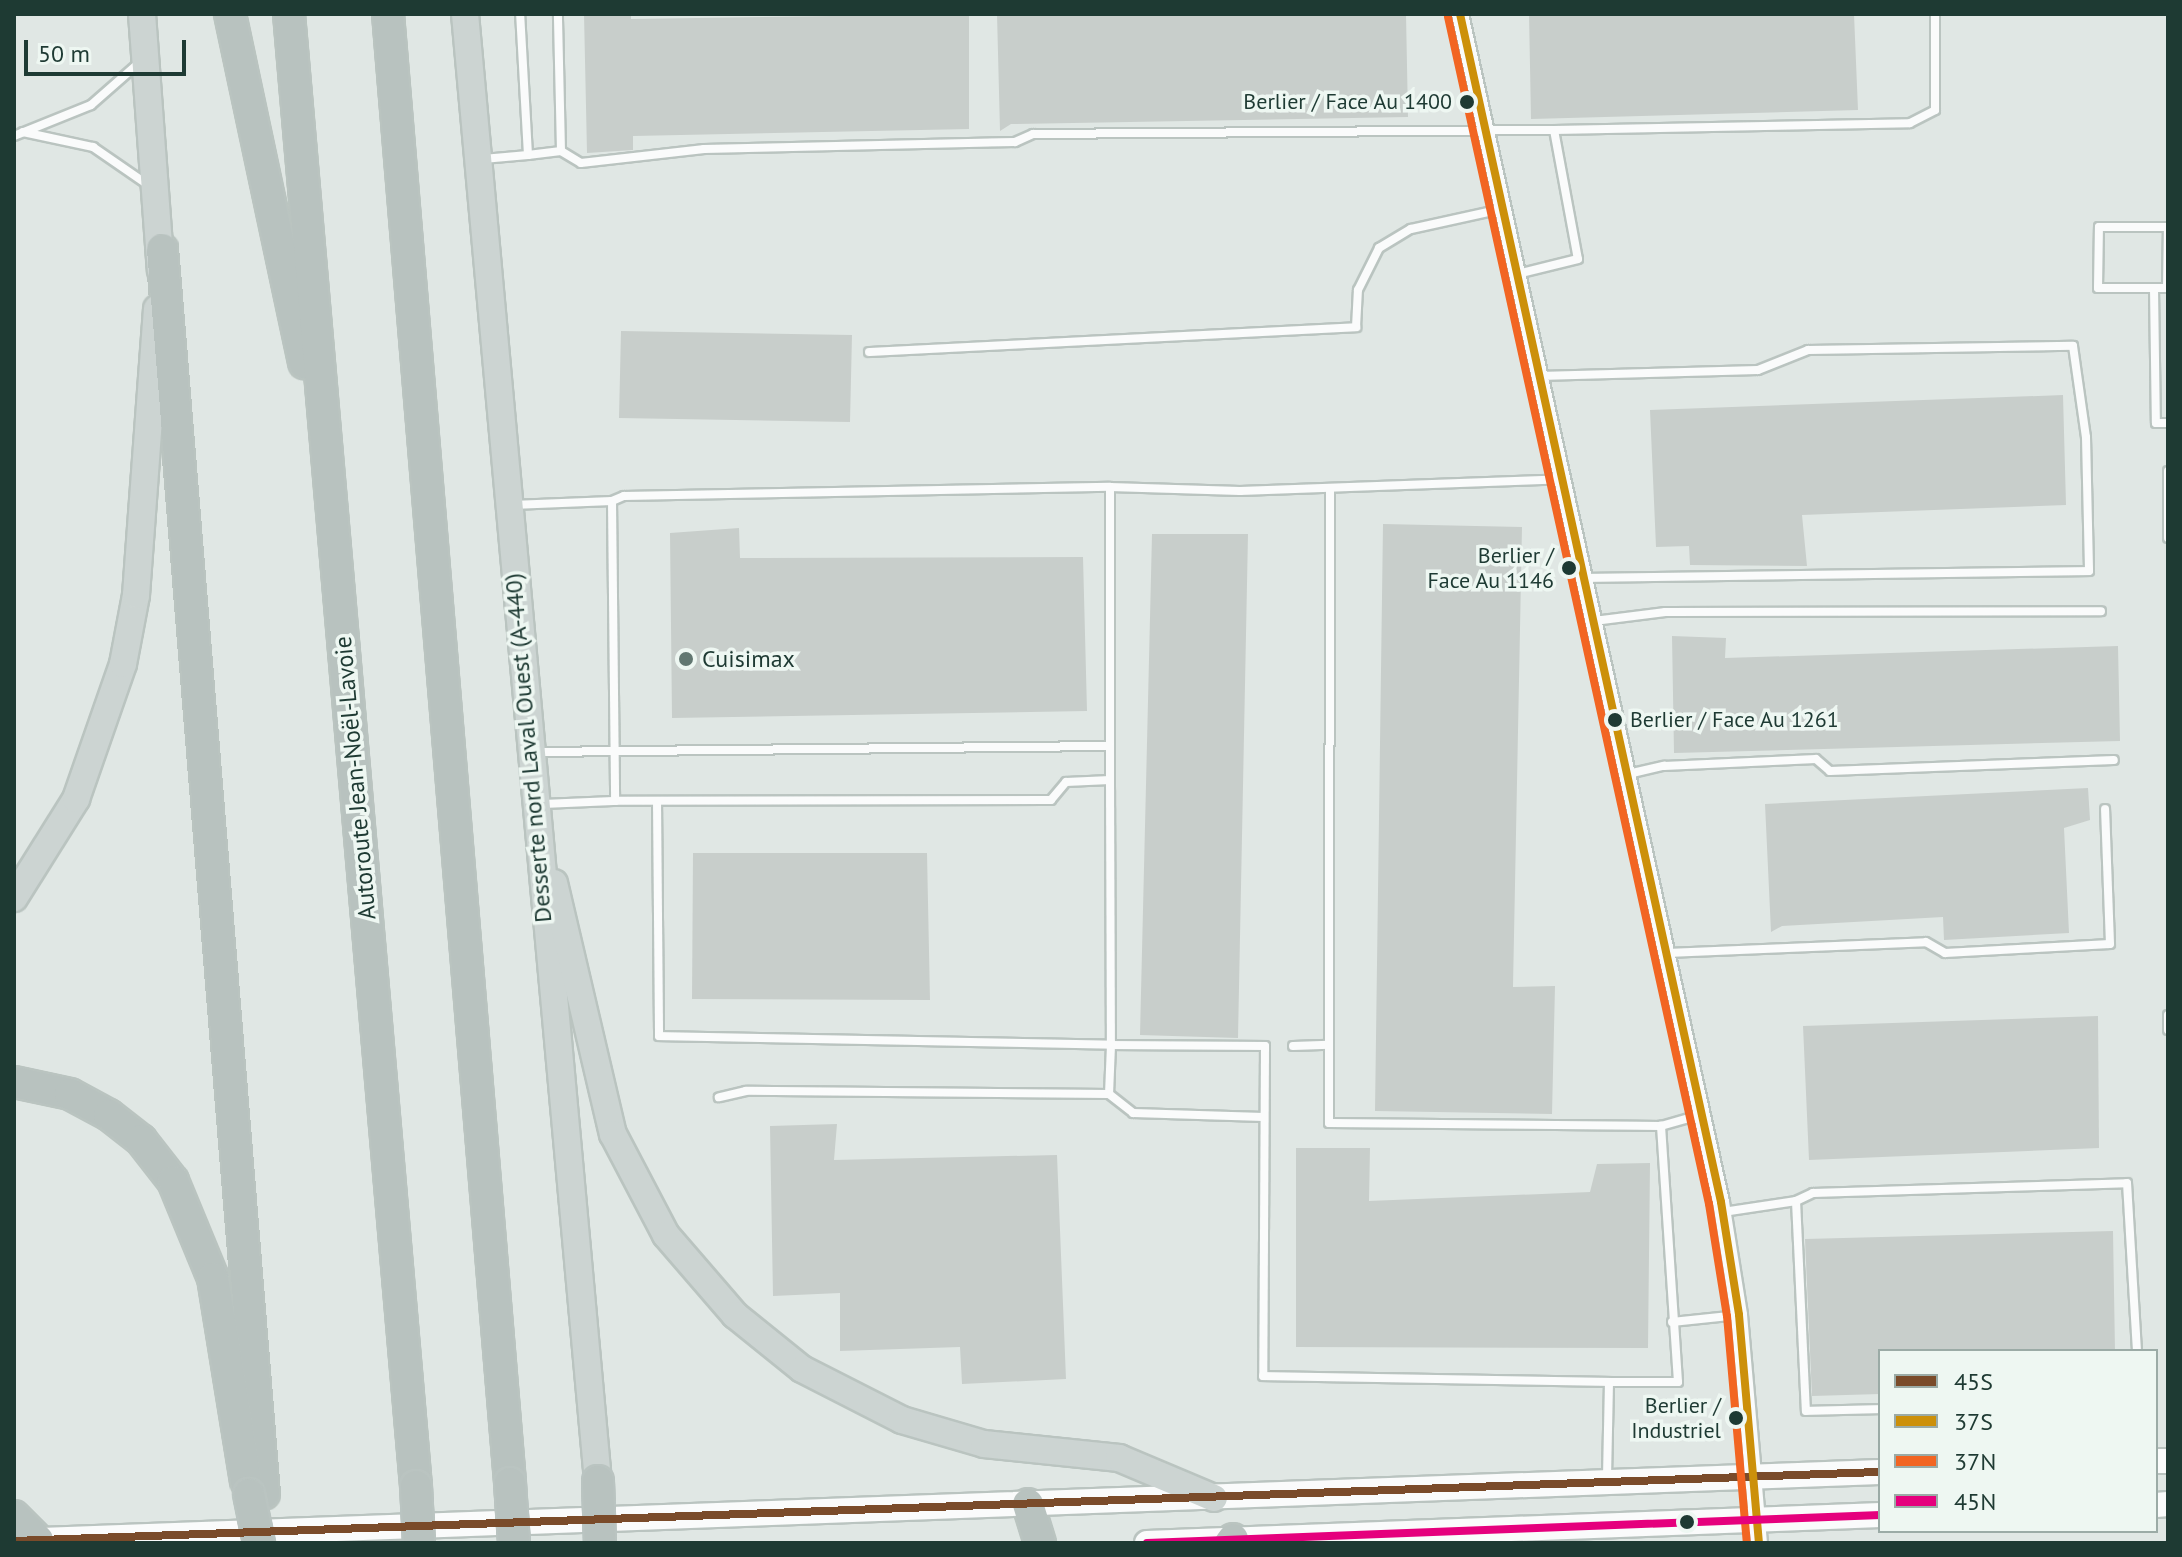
<!DOCTYPE html>
<meta charset="utf-8">
<style>
body{margin:0}
#map{position:relative;width:2182px;height:1557px;overflow:hidden;background:#e0e7e4;font-family:"PT Sans",sans-serif}
div>[style]{position:absolute}
.building>*{inset:0;background:#c8cecb}
.roads{filter:drop-shadow(2px 0 #bac4c0) drop-shadow(-2px 0 #bac4c0) drop-shadow(0 2px #bac4c0) drop-shadow(0 -2px #bac4c0)}
.lane>*{height:8px;margin:-4px;padding:0 4px;transform-origin:4px;border-radius:4px;background:#fafbfb}
.street>*{height:16px;margin:-8px;padding:0 8px;transform-origin:8px;border-radius:8px;background:#fafbfb}
.secondary>*{height:24px;margin:-12px;padding:0 12px;transform-origin:12px;border-radius:12px;background:#fafbfb}
.primary>*{height:26px;margin:-13px;padding:0 13px;transform-origin:13px;border-radius:13px;background:#ccd4d2}
.highway>*{height:30px;margin:-15px;padding:0 15px;transform-origin:15px;border-radius:15px;background:#b8c2bf}
.bridges{filter:drop-shadow(2px 0 #bac4c1) drop-shadow(-2px 0 #bac4c1) drop-shadow(0 2px #bac4c1) drop-shadow(0 -2px #bac4c1)}
.highway-bridge>*{height:30px;margin:-15px;padding:0 15px;transform-origin:15px;border-radius:15px;background:#b8c2bf}
.bus-1>*{height:8px;margin:-4px;padding:0 4px;transform-origin:4px;border-radius:4px;background:#7a4b2a}
.bus-2>*{height:8px;margin:-4px;padding:0 4px;transform-origin:4px;border-radius:4px;background:#cc900a}
.bus-3>*{height:8px;margin:-4px;padding:0 4px;transform-origin:4px;border-radius:4px;background:#f26522}
.bus-4>*{height:8px;margin:-4px;padding:0 4px;transform-origin:4px;border-radius:4px;background:#e5007d}
.dots>*{width:22px;height:22px;translate:-50% -50%;box-sizing:border-box;border:4px solid #eef7f2;border-radius:50%}
span{translate:-50% -50%;white-space:nowrap;text-align:center;line-height:1.15;-webkit-text-stroke:7px #eef7f2;paint-order:stroke}
.bus-label{font-size:22px;color:#1e3a33}
.right{translate:-100% -50%;text-align:right}
.left{translate:0 -50%;text-align:left}
.poi-label{font-size:24px;color:#1e3a33}
.street-label{font-size:24px;color:#1e3a33}
.frame{position:absolute;inset:0;border:16px solid #1e3a33;pointer-events:none}
.legend{position:absolute;left:1878px;top:1349px;width:280px;height:184px;box-sizing:border-box;background:#eef7f2;border:2px solid #9baba6;margin:0;padding:10px 14px;list-style:none;font-size:24px;color:#1e3a33}
.legend li{display:flex;align-items:center;gap:16px;height:40px}
.legend b{width:40px;border:2px solid #9baba6}
.scale{position:absolute;left:24px;top:40px;width:162px;height:36px;box-sizing:border-box;border:4px solid #1e3a33;border-top:0;padding-left:10px;font-size:24px;line-height:28px;white-space:nowrap;color:#1e3a33;-webkit-text-stroke:6px #eef7f2;paint-order:stroke}
</style>
<div id="map">
<div class="building">
<i style="clip-path:polygon(584px 14px,631px 14px,631px 19px,969px 14px,969px 129px,633px 136px,633px 150px,587px 153px)"></i>
<i style="clip-path:polygon(997px 14px,1406px 14px,1408px 117px,1011px 124px,1000px 131px)"></i>
<i style="clip-path:polygon(1529px 14px,1854px 14px,1858px 110px,1531px 119px)"></i>
<i style="clip-path:polygon(621px 331px,852px 335px,850px 422px,619px 418px)"></i>
<i style="clip-path:polygon(2063px 395px,2066px 505px,1802px 515px,1807px 566px,1690px 565px,1689px 546px,1656px 547px,1650px 410px)"></i>
<i style="clip-path:polygon(1383px 524px,1522px 527px,1513px 987px,1555px 986px,1552px 1114px,1375px 1111px)"></i>
<i style="clip-path:polygon(739px 528px,740px 558px,1083px 557px,1087px 711px,672px 718px,670px 533px)"></i>
<i style="clip-path:polygon(1152px 534px,1248px 534px,1238px 1038px,1140px 1035px)"></i>
<i style="clip-path:polygon(1672px 636px,1726px 638px,1725px 658px,2118px 646px,2120px 741px,1674px 753px)"></i>
<i style="clip-path:polygon(2088px 788px,2090px 820px,2064px 828px,2069px 933px,1944px 940px,1943px 917px,1782px 926px,1771px 932px,1765px 804px)"></i>
<i style="clip-path:polygon(693px 853px,927px 853px,930px 1000px,692px 999px)"></i>
<i style="clip-path:polygon(2098px 1016px,2099px 1148px,1809px 1160px,1803px 1026px)"></i>
<i style="clip-path:polygon(837px 1124px,834px 1160px,1057px 1155px,1066px 1379px,962px 1384px,960px 1347px,840px 1351px,840px 1293px,773px 1296px,770px 1126px)"></i>
<i style="clip-path:polygon(1296px 1148px,1370px 1148px,1369px 1201px,1590px 1192px,1597px 1164px,1650px 1163px,1648px 1348px,1296px 1347px)"></i>
<i style="clip-path:polygon(2113px 1231px,2115px 1351px,1880px 1351px,1880px 1394px,1812px 1396px,1805px 1239px)"></i>
</div>
<div class="roads">
<div class="lane">
<i style="left:1554px;top:130px;width:356px;rotate:-1.1deg"></i>
<i style="left:1910px;top:123px;width:28px;rotate:-27deg"></i>
<i style="left:1935px;top:110px;width:96px;rotate:-90deg"></i>
<i style="left:23px;top:132px;width:72px;rotate:12.1deg"></i>
<i style="left:93px;top:147px;width:67px;rotate:34.6deg"></i>
<i style="left:14px;top:136px;width:83px;rotate:-21.9deg"></i>
<i style="left:91px;top:105px;width:64px;rotate:-41.2deg"></i>
<i style="left:561px;top:151px;width:23px;rotate:31deg"></i>
<i style="left:581px;top:163px;width:124px;rotate:-6.5deg"></i>
<i style="left:704px;top:149px;width:311px;rotate:-1.3deg"></i>
<i style="left:1015px;top:142px;width:20px;rotate:-24deg"></i>
<i style="left:1033px;top:134px;width:521px;rotate:-0.44deg"></i>
<i style="left:1554px;top:130px;width:131px;rotate:79.5deg"></i>
<i style="left:1578px;top:259px;width:63px;rotate:166.2deg"></i>
<i style="left:528px;top:155px;width:33px;rotate:-7deg"></i>
<i style="left:561px;top:151px;width:137px;rotate:-91.3deg"></i>
<i style="left:483px;top:159px;width:45px;rotate:-5.1deg"></i>
<i style="left:528px;top:155px;width:141px;rotate:-93.2deg"></i>
<i style="left:2154px;top:288px;width:135px;rotate:89.2deg"></i>
<i style="left:2156px;top:423px;width:12px"></i>
<i style="left:2165px;top:288px;width:67px;rotate:180deg"></i>
<i style="left:2098px;top:288px;width:61px;rotate:-89.1deg"></i>
<i style="left:2099px;top:227px;width:68px"></i>
<i style="left:2167px;top:288px;width:61px;rotate:-89.1deg"></i>
<i style="left:869px;top:352px;width:488px;rotate:-2.9deg"></i>
<i style="left:1356px;top:327px;width:37px;rotate:-87deg"></i>
<i style="left:1358px;top:290px;width:47px;rotate:-63.4deg"></i>
<i style="left:1379px;top:248px;width:37px;rotate:-31deg"></i>
<i style="left:1411px;top:229px;width:93px;rotate:-12.4deg"></i>
<i style="left:1539px;top:376px;width:219px;rotate:-1.6deg"></i>
<i style="left:1758px;top:370px;width:54px;rotate:-21.8deg"></i>
<i style="left:1808px;top:350px;width:265px;rotate:-0.9deg"></i>
<i style="left:2073px;top:346px;width:92px;rotate:81.9deg"></i>
<i style="left:2086px;top:437px;width:134px;rotate:88.7deg"></i>
<i style="left:2089px;top:571px;width:504px;rotate:179.2deg"></i>
<i style="left:2168px;top:471px;width:67px;rotate:90deg"></i>
<i style="left:1110px;top:487px;width:130px;rotate:1.8deg"></i>
<i style="left:1240px;top:491px;width:323px;rotate:-2.1deg"></i>
<i style="left:612px;top:501px;width:13px;rotate:-23deg"></i>
<i style="left:624px;top:496px;width:486px;rotate:-1.1deg"></i>
<i style="left:1110px;top:487px;width:293px;rotate:90deg"></i>
<i style="left:1110px;top:780px;width:44px;rotate:177.4deg"></i>
<i style="left:1066px;top:782px;width:23px;rotate:130deg"></i>
<i style="left:1051px;top:800px;width:436px;rotate:179.9deg"></i>
<i style="left:512px;top:505px;width:100px;rotate:-2.3deg"></i>
<i style="left:612px;top:501px;width:300px;rotate:89.4deg"></i>
<i style="left:615px;top:801px;width:74px;rotate:177.7deg"></i>
<i style="left:1594px;top:621px;width:72px;rotate:-7.2deg"></i>
<i style="left:1665px;top:612px;width:436px;rotate:-0.1deg"></i>
<i style="left:535px;top:752px;width:575px;rotate:-0.6deg"></i>
<i style="left:1628px;top:774px;width:37px;rotate:-13deg"></i>
<i style="left:1664px;top:766px;width:152px;rotate:-2.6deg"></i>
<i style="left:1816px;top:759px;width:18px;rotate:41deg"></i>
<i style="left:1830px;top:771px;width:284px;rotate:-2.2deg"></i>
<i style="left:1110px;top:780px;width:265px;rotate:89.8deg"></i>
<i style="left:1111px;top:1045px;width:154px;rotate:0.4deg"></i>
<i style="left:1265px;top:1046px;width:330px;rotate:90.3deg"></i>
<i style="left:1263px;top:1376px;width:346px;rotate:1deg"></i>
<i style="left:1609px;top:1382px;width:96px;rotate:91.2deg"></i>
<i style="left:657px;top:801px;width:235px;rotate:89.5deg"></i>
<i style="left:659px;top:1036px;width:452px;rotate:1.1deg"></i>
<i style="left:1111px;top:1045px;width:49px;rotate:92.3deg"></i>
<i style="left:1109px;top:1094px;width:363px;rotate:-179.5deg"></i>
<i style="left:746px;top:1091px;width:28px;rotate:167deg"></i>
<i style="left:1667px;top:953px;width:259px;rotate:-2.4deg"></i>
<i style="left:1926px;top:942px;width:22px;rotate:30deg"></i>
<i style="left:1945px;top:953px;width:165px;rotate:-3.1deg"></i>
<i style="left:2110px;top:944px;width:135px;rotate:-92.1deg"></i>
<i style="left:2168px;top:1015px;width:15px;rotate:90deg"></i>
<i style="left:1329px;top:1045px;width:78px;rotate:90deg"></i>
<i style="left:1329px;top:1123px;width:332px;rotate:0.5deg"></i>
<i style="left:1293px;top:1046px;width:36px;rotate:-2deg"></i>
<i style="left:1329px;top:1045px;width:556px;rotate:-89.9deg"></i>
<i style="left:1109px;top:1094px;width:31px;rotate:38deg"></i>
<i style="left:1133px;top:1113px;width:131px;rotate:1.7deg"></i>
<i style="left:1796px;top:1201px;width:19px;rotate:-25deg"></i>
<i style="left:1813px;top:1193px;width:314px;rotate:-1.8deg"></i>
<i style="left:2127px;top:1183px;width:168px;rotate:86.6deg"></i>
<i style="left:1723px;top:1212px;width:74px;rotate:-8.6deg"></i>
<i style="left:1796px;top:1201px;width:210px;rotate:87.3deg"></i>
<i style="left:1806px;top:1411px;width:74px;rotate:-1.5deg"></i>
<i style="left:1672px;top:1322px;width:67px;rotate:-6deg"></i>
<i style="left:1609px;top:1382px;width:69px"></i>
<i style="left:1678px;top:1382px;width:257px;rotate:-93.8deg"></i>
<i style="left:1661px;top:1126px;width:44px;rotate:-15.9deg"></i>
</div>
<div class="street">
<i style="left:1460px;top:14px;width:1216px;rotate:77.61deg"></i>
<i style="left:1721px;top:1202px;width:114px;rotate:80.9deg"></i>
<i style="left:1739px;top:1315px;width:229px;rotate:85deg"></i>
</div>
<div class="secondary">
<i style="left:2156px;top:1461px;width:12px"></i>
<i style="left:2156px;top:1505px;width:12px;rotate:-5deg"></i>
<i style="left:14px;top:1541px;width:1867px;rotate:-2.12deg"></i>
<i style="left:1147px;top:1543px;width:734px;rotate:-2.19deg"></i>
</div>
<div class="primary">
<i style="left:142px;top:14px;width:257px;rotate:85.8deg"></i>
<i style="left:465px;top:14px;width:1473px;rotate:84.82deg"></i>
<i style="left:554px;top:883px;width:258px;rotate:76.8deg"></i>
<i style="left:613px;top:1134px;width:114px;rotate:62.3deg"></i>
<i style="left:666px;top:1235px;width:106px;rotate:49.2deg"></i>
<i style="left:735px;top:1315px;width:86px;rotate:38.9deg"></i>
<i style="left:802px;top:1369px;width:112px;rotate:27deg"></i>
<i style="left:902px;top:1420px;width:85px;rotate:16.3deg"></i>
<i style="left:984px;top:1444px;width:136px;rotate:5.9deg"></i>
<i style="left:1119px;top:1458px;width:103px;rotate:22.8deg"></i>
<i style="left:14px;top:898px;width:117px;rotate:-57.9deg"></i>
<i style="left:76px;top:799px;width:143px;rotate:-70.8deg"></i>
<i style="left:123px;top:664px;width:70px;rotate:-79.3deg"></i>
<i style="left:136px;top:595px;width:287px;rotate:-85.8deg"></i>
</div>
<div class="highway">
<i style="left:230px;top:14px;width:357px;rotate:78deg"></i>
<i style="left:289px;top:14px;width:1477px;rotate:85.07deg"></i>
<i style="left:388px;top:14px;width:1474px;rotate:85.25deg"></i>
<i style="left:162px;top:249px;width:1249px;rotate:85.32deg"></i>
<i style="left:14px;top:1082px;width:57px;rotate:12.1deg"></i>
<i style="left:70px;top:1094px;width:44px;rotate:28.3deg"></i>
<i style="left:109px;top:1115px;width:41px;rotate:38deg"></i>
<i style="left:141px;top:1140px;width:52px;rotate:52deg"></i>
<i style="left:173px;top:1181px;width:105px;rotate:67.6deg"></i>
<i style="left:213px;top:1278px;width:206px;rotate:80.8deg"></i>
<i style="left:1028px;top:1504px;width:41px;rotate:72.9deg"></i>
<i style="left:14px;top:1516px;width:34px;rotate:45deg"></i>
<i style="left:1230px;top:1543px;width:5px;rotate:-53deg"></i>
</div>
</div>
<div class="bridges">
<div class="highway-bridge">
<i style="left:598px;top:1481px;width:62px;rotate:88.2deg"></i>
<i style="left:510px;top:1483px;width:60px;rotate:86.2deg"></i>
<i style="left:416px;top:1486px;width:57px;rotate:87deg"></i>
<i style="left:249px;top:1494px;width:50px;rotate:78.5deg"></i>
</div>
</div>
<div class="bus-1">
<i style="left:14px;top:1541px;width:1867px;rotate:-2.12deg"></i>
</div>
<div class="bus-2">
<i style="left:1460px;top:14px;width:1216px;rotate:77.61deg"></i>
<i style="left:1721px;top:1202px;width:114px;rotate:80.9deg"></i>
<i style="left:1739px;top:1315px;width:229px;rotate:85deg"></i>
</div>
<div class="bus-3">
<i style="left:1448px;top:17px;width:1215px;rotate:77.6deg"></i>
<i style="left:1709px;top:1204px;width:113px;rotate:80.9deg"></i>
<i style="left:1727px;top:1316px;width:228px;rotate:85deg"></i>
</div>
<div class="bus-4">
<i style="left:1147px;top:1543px;width:734px;rotate:-2.19deg"></i>
</div>
<div class="dots">
<i style="left:1467px;top:102px;background:#1e3a33"></i>
<i style="left:1569px;top:568px;background:#1e3a33"></i>
<i style="left:686px;top:659px;background:#627771"></i>
<i style="left:1615px;top:720px;background:#1e3a33"></i>
<i style="left:1736px;top:1418px;background:#1e3a33"></i>
<i style="left:1687px;top:1522px;background:#1e3a33"></i>
</div>
<div class="bus-label">
<span class="right" style="left:1452px;top:102px">Berlier / Face Au 1400</span>
<span class="right" style="left:1554px;top:568px">Berlier /<br>Face Au 1146</span>
<span class="left" style="left:1630px;top:720px">Berlier / Face Au 1261</span>
<span class="right" style="left:1721px;top:1418px">Berlier /<br>Industriel</span>
</div>
<div class="poi-label">
<span class="left" style="left:702px;top:659px">Cuisimax</span>
</div>
<div class="street-label">
<span style="left:528px;top:748px;rotate:-95deg">Desserte nord Laval Ouest (A-440)</span>
<span style="left:355px;top:778px;rotate:-95deg">Autoroute Jean-Noël-Lavoie</span>
</div>
<div class="frame"></div>
<ul class="legend">
<li><b style="height:10px;background:#7a4b2a"></b>45S</li>
<li><b style="height:10px;background:#cc900a"></b>37S</li>
<li><b style="height:10px;background:#f26522"></b>37N</li>
<li><b style="height:10px;background:#e5007d"></b>45N</li>
</ul>
<div class="scale">50 m</div>
</div>
